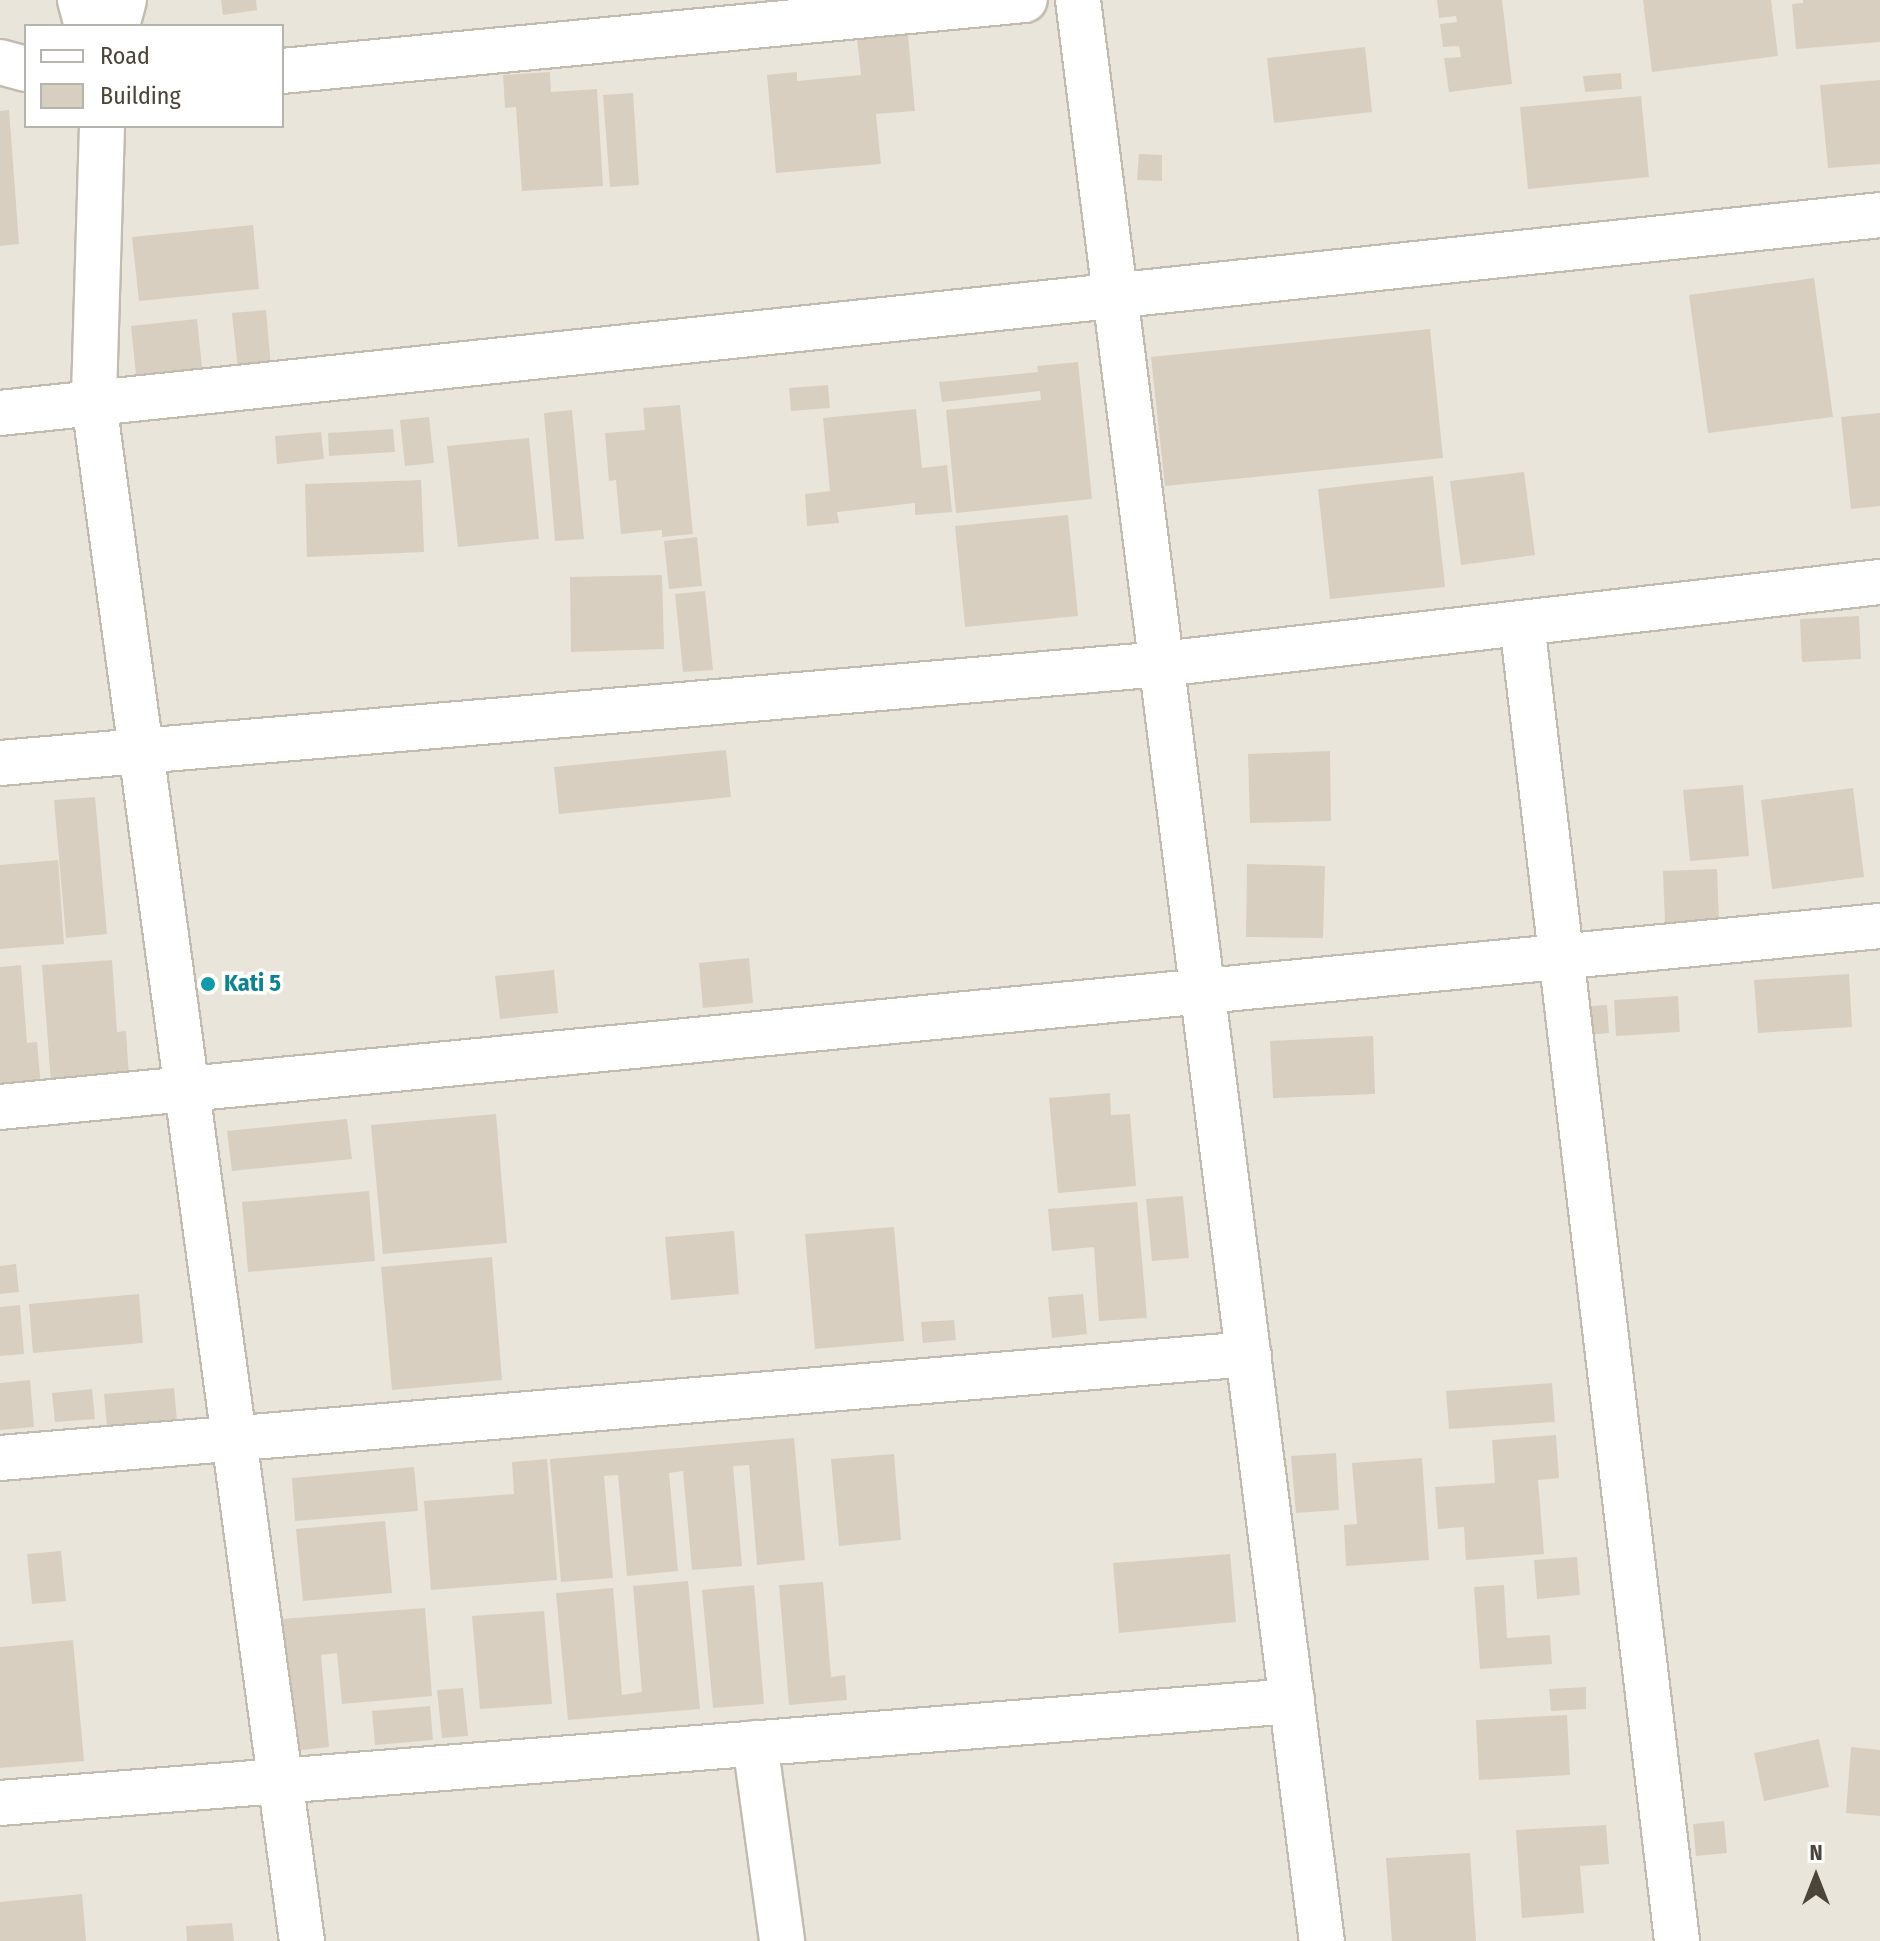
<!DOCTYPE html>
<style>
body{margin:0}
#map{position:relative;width:1880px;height:1941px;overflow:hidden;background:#f6f3ec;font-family:"Fira Sans Condensed",sans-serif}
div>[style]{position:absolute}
.residential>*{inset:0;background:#eae5da}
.building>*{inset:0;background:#d8cfc1}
.roads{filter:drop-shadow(2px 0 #c2bbae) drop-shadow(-2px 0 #c2bbae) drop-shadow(0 2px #c2bbae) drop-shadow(0 -2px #c2bbae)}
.minor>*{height:44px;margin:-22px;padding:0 22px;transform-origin:22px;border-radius:22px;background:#fff}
.dots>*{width:22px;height:22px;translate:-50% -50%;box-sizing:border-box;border:4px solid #fff;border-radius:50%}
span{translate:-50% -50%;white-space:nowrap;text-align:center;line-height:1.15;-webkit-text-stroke:7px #fff;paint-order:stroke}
.culture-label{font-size:24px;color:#0d838f;font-weight:700}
.left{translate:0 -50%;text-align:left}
.legend{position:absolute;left:24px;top:24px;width:260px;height:104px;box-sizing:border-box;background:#fff;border:2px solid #b7b4b0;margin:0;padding:10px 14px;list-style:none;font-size:24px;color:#4b4439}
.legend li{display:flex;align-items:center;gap:16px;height:40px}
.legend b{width:40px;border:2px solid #b7b4b0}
.north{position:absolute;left:1776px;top:1837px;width:80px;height:80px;-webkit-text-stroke:6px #fff;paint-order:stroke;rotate:0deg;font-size:22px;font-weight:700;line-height:32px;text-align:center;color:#4b4439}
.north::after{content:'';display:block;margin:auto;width:28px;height:36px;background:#4b4439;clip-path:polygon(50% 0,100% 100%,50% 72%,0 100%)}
</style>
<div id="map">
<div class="residential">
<i style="clip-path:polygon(evenodd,0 0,1880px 0,1880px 1941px,0 1941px,0 0,26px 26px,282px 26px,282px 126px,26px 126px,26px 26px)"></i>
</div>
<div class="building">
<i style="clip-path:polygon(221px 0,256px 0,257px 10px,223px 15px)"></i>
<i style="clip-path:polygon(1437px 0,1502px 0,1512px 84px,1449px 92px,1444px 58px,1461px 57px,1459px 46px,1443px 47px,1440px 24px,1457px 22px,1456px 16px,1439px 18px)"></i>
<i style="clip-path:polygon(1643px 0,1771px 0,1778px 56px,1652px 72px)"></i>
<i style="clip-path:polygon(1803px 0,1880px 0,1880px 42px,1796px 49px,1792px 4px,1803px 3px)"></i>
<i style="clip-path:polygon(908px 35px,915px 111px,876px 114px,881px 164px,776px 173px,767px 75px,797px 72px,797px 81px,861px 75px,857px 39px)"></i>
<i style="clip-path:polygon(1365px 47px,1372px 112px,1274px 123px,1267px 58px)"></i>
<i style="clip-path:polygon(550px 72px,551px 92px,597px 89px,603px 186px,522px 191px,516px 107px,505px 108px,503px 75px)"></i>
<i style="clip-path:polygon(1621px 73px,1622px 89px,1585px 92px,1583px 76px)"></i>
<i style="clip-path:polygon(1880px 80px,1880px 164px,1828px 168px,1820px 85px)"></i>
<i style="clip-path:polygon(633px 93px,639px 185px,610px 187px,603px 95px)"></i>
<i style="clip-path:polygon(1641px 96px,1649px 177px,1528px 189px,1520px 107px)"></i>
<i style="clip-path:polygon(9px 110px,19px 244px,0 246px,0 111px)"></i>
<i style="clip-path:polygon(1139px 154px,1162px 155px,1162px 181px,1137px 180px)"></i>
<i style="clip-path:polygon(253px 225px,259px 289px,139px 301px,132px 237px)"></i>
<i style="clip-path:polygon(1814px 278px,1833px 417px,1708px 433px,1689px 295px)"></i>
<i style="clip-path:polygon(266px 310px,271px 367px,238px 370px,232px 313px)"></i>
<i style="clip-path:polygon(197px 319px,203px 377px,137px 384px,131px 326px)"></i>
<i style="clip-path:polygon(1430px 329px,1443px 458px,1165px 486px,1151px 357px)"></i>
<i style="clip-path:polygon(1078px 362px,1092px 499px,956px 513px,946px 410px,1041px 400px,1040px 391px,942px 402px,939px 382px,1038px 372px,1037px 366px)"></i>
<i style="clip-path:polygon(828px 385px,830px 408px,791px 411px,789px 388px)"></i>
<i style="clip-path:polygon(680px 405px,693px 534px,662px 537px,662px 530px,621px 534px,616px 480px,609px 481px,605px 433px,645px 430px,643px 408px)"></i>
<i style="clip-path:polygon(916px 409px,922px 468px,947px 465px,952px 512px,915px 515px,915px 503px,837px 512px,839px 523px,807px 526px,805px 494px,830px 491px,823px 418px)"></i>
<i style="clip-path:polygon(572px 410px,584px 539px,555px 541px,544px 413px)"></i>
<i style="clip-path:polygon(1880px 413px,1880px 506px,1851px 509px,1841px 417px)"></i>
<i style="clip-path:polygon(429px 417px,434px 463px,405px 466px,400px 420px)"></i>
<i style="clip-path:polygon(393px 429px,395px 452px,329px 456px,328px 433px)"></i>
<i style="clip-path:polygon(321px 432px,324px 459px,277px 464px,275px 436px)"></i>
<i style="clip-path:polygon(529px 438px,539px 539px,458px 547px,447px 446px)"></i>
<i style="clip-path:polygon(1524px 472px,1535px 555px,1461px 565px,1450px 481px)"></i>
<i style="clip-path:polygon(1433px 476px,1445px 587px,1330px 599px,1318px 489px)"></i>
<i style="clip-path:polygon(421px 480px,424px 552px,307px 557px,305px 484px)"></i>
<i style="clip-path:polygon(1068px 515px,1078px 616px,965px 627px,955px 526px)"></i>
<i style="clip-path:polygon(697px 537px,702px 586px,669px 589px,664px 541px)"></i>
<i style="clip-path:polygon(662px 575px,664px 649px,571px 652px,570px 577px)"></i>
<i style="clip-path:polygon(705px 591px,713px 670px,683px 672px,675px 594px)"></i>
<i style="clip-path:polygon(1859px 616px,1861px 659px,1802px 662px,1800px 619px)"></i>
<i style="clip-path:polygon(726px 750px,731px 797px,559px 814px,554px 767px)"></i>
<i style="clip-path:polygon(1330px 751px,1331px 821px,1250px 823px,1248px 754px)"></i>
<i style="clip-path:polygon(1743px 785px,1749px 856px,1690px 861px,1683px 790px)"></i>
<i style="clip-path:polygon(1853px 788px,1864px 877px,1772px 889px,1761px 800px)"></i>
<i style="clip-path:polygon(95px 797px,107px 934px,66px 938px,54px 800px)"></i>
<i style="clip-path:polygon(58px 860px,64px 944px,0 949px,0 865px)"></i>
<i style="clip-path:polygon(1247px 864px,1325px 866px,1323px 938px,1246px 937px)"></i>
<i style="clip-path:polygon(1717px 869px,1719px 923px,1665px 925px,1663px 871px)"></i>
<i style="clip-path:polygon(749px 958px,753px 1003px,703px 1008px,699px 963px)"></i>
<i style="clip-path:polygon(112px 960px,117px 1032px,126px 1031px,129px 1077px,51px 1082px,42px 965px)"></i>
<i style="clip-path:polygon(21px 965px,27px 1043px,37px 1042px,41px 1087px,0 1090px,0 967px)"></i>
<i style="clip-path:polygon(554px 970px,558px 1013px,500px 1019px,495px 976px)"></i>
<i style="clip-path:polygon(1849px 974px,1852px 1027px,1758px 1033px,1754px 980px)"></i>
<i style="clip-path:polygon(1678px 996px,1680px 1032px,1616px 1036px,1614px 1000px)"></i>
<i style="clip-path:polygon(1607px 1005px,1609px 1033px,1578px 1036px,1576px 1007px)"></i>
<i style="clip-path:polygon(1373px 1036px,1375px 1094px,1273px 1098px,1270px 1041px)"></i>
<i style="clip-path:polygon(1110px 1093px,1111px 1115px,1130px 1114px,1136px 1186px,1058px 1193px,1049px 1098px)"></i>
<i style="clip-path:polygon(496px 1114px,507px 1243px,383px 1254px,371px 1125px)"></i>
<i style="clip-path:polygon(347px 1119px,352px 1159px,232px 1171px,227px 1131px)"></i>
<i style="clip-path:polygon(369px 1191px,375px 1261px,248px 1272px,242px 1202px)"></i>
<i style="clip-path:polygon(1183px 1196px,1189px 1258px,1152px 1261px,1146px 1199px)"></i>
<i style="clip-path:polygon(1137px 1202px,1147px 1318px,1099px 1321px,1094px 1247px,1052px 1251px,1048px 1209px)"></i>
<i style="clip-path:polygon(894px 1227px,904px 1341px,815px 1349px,805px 1234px)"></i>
<i style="clip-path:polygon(734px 1231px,739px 1294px,671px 1300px,665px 1237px)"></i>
<i style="clip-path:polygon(492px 1257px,502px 1380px,392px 1390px,381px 1267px)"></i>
<i style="clip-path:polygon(16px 1264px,19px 1292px,0 1294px,0 1266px)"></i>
<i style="clip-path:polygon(139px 1294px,143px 1343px,33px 1353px,29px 1304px)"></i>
<i style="clip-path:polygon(1083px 1294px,1087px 1334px,1052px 1338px,1048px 1297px)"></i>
<i style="clip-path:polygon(20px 1305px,24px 1354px,0 1356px,0 1307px)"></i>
<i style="clip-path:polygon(954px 1320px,956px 1340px,923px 1343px,921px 1322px)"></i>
<i style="clip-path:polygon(30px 1380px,34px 1427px,0 1430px,0 1383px)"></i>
<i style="clip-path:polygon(1552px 1383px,1555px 1422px,1449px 1429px,1446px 1391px)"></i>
<i style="clip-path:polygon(174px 1388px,177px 1421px,107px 1427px,104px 1394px)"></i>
<i style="clip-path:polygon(92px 1389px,95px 1419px,55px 1422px,52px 1393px)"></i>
<i style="clip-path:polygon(1556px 1435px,1559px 1478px,1538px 1480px,1544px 1554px,1466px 1560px,1464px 1527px,1438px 1529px,1435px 1487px,1495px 1483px,1492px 1440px)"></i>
<i style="clip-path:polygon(794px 1438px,805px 1560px,757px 1565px,749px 1465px,733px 1466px,742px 1566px,692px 1570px,683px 1471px,669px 1473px,678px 1571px,627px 1576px,618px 1475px,604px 1476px,613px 1578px,561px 1582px,550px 1459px)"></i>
<i style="clip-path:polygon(1336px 1453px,1339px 1510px,1296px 1513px,1291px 1456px)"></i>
<i style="clip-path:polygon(894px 1454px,901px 1540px,839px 1546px,831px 1459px)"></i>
<i style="clip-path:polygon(1422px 1458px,1429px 1560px,1346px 1566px,1344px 1525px,1357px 1524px,1352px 1463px)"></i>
<i style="clip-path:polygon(547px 1459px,557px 1580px,431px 1590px,424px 1501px,514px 1494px,512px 1462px)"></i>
<i style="clip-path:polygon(414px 1467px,418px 1511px,295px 1521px,292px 1478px)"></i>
<i style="clip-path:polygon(385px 1521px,392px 1593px,303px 1601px,296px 1529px)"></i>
<i style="clip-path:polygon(61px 1551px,66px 1601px,32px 1604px,27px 1554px)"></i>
<i style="clip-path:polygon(1230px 1554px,1236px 1622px,1119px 1633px,1113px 1563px)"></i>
<i style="clip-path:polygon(1577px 1557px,1580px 1595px,1537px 1599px,1534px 1560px)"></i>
<i style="clip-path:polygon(688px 1581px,700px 1709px,568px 1720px,556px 1593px,613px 1588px,622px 1695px,642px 1692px,633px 1586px)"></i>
<i style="clip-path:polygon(823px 1582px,831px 1677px,845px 1675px,847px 1700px,789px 1705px,779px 1585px)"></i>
<i style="clip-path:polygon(754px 1585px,764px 1704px,713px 1708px,702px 1590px)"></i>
<i style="clip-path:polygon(1504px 1585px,1507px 1638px,1550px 1635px,1552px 1664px,1480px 1669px,1474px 1587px)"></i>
<i style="clip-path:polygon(425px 1608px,432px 1696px,342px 1704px,337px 1653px,321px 1655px,329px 1747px,292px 1751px,281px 1619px)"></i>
<i style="clip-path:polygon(544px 1611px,552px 1704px,480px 1709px,472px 1616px)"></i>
<i style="clip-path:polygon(73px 1640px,84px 1761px,0 1768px,0 1647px)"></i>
<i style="clip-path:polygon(1586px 1687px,1586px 1709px,1551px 1711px,1549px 1689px)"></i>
<i style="clip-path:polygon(463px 1688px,468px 1736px,442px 1738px,437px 1690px)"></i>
<i style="clip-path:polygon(430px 1706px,433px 1740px,375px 1745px,372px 1711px)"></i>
<i style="clip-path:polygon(1567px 1715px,1570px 1775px,1479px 1780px,1476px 1720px)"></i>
<i style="clip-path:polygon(1819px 1739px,1829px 1787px,1764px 1801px,1754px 1753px)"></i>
<i style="clip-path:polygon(1851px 1747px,1880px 1750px,1880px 1816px,1846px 1813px)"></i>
<i style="clip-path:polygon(1724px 1821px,1727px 1853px,1696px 1856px,1693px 1824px)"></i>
<i style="clip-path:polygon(1606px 1825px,1609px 1864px,1580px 1866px,1584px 1913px,1522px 1918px,1516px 1830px)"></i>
<i style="clip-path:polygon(1470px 1853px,1476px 1941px,1392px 1941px,1386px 1858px)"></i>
<i style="clip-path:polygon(82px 1894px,86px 1941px,0 1941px,0 1902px)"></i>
<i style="clip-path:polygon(232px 1923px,234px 1941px,187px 1941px,186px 1926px)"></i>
</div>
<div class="roads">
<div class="minor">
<i style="left:80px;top:0;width:27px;rotate:75deg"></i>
<i style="left:1078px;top:0;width:1956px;rotate:82.84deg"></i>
<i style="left:117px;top:26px;width:27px;rotate:-75deg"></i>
<i style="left:0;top:62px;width:27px;rotate:15deg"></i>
<i style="left:282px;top:71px;width:746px;rotate:-5.46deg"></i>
<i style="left:102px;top:126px;width:277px;rotate:91.7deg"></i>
<i style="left:94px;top:403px;width:1552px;rotate:82.3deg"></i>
<i style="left:0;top:413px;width:1890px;rotate:-6.01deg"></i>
<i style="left:1522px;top:623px;width:1327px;rotate:83.29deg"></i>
<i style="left:0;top:763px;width:1166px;rotate:-4.87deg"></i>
<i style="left:1162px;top:664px;width:723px;rotate:-6.52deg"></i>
<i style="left:0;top:1107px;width:1889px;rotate:-5.5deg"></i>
<i style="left:0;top:1458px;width:1253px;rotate:-4.76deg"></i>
<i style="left:755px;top:1743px;width:200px;rotate:82.2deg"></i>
<i style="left:0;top:1803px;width:1296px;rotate:-4.51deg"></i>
</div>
</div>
<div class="dots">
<i style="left:208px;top:984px;background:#0f9aa8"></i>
</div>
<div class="culture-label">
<span class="left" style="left:224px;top:984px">Kati 5</span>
</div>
<ul class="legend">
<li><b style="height:10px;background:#fff"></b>Road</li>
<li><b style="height:22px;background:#d8cfc1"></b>Building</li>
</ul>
<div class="north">N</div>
</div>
